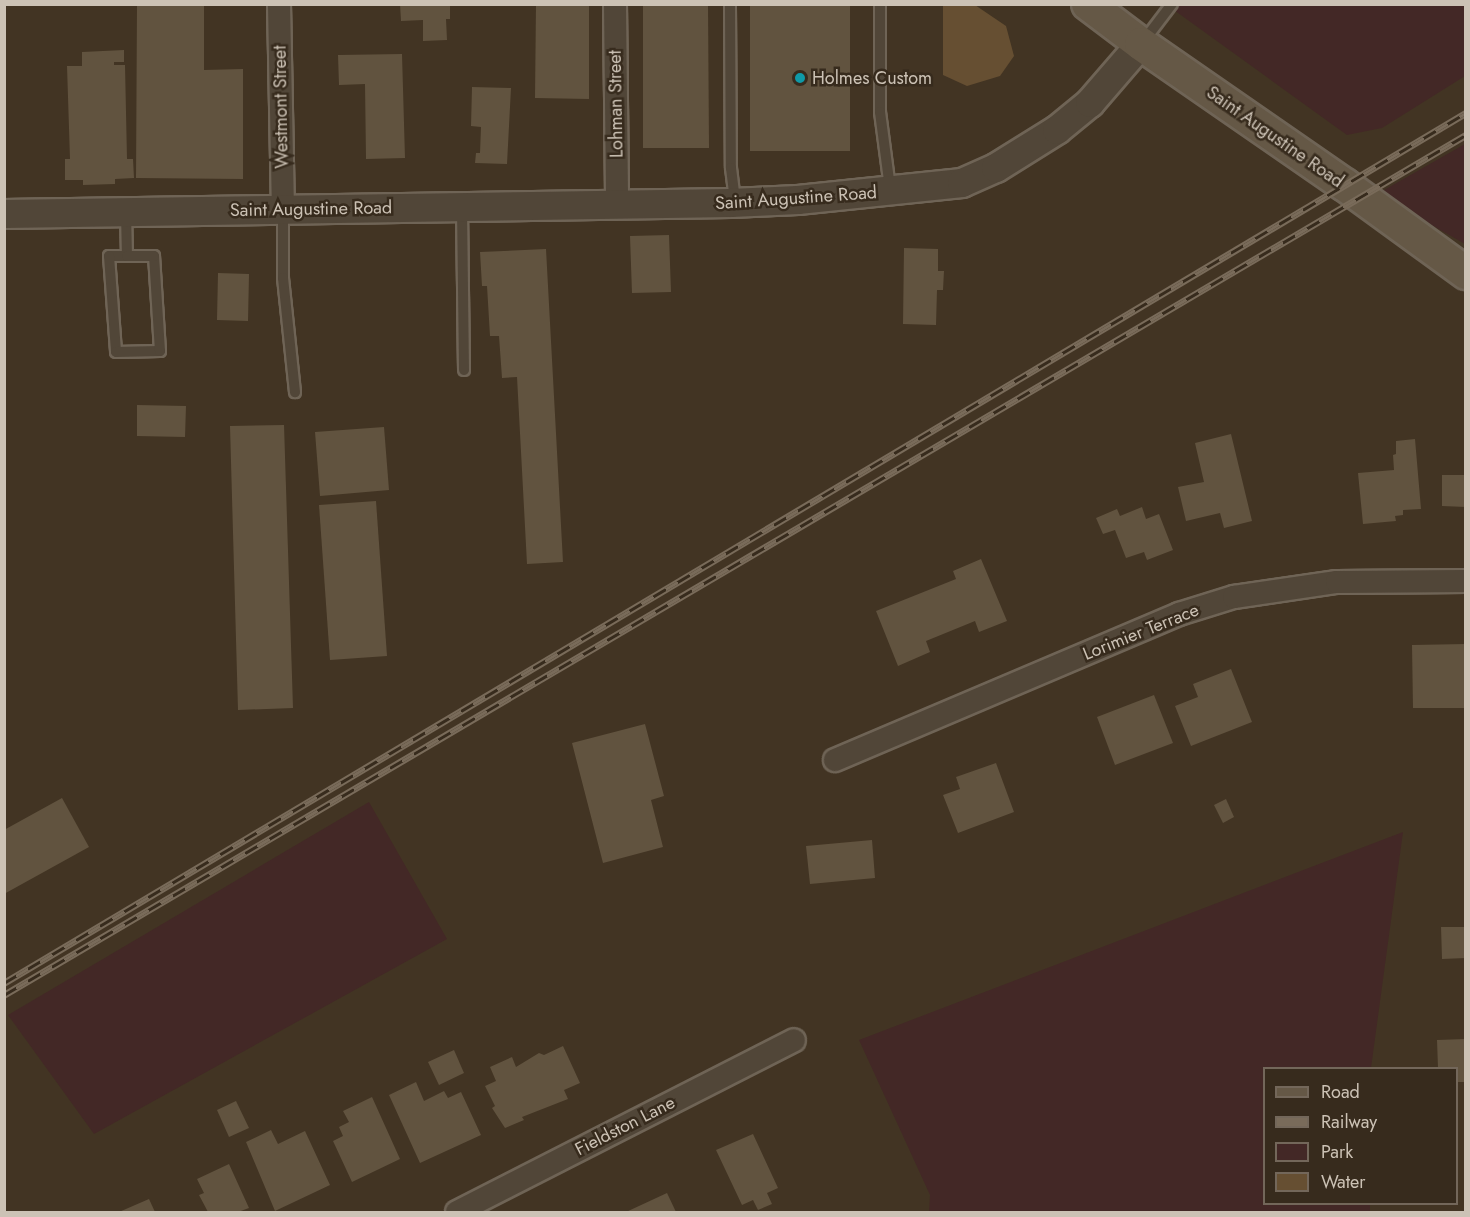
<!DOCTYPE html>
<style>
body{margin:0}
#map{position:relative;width:1470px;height:1217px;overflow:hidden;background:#423423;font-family:Jost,sans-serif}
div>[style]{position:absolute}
.green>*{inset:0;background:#432826}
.water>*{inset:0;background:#664f32}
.building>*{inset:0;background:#61533f}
.roads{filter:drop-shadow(2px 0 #6f6456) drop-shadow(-2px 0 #6f6456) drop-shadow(0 2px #6f6456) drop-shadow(0 -2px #6f6456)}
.service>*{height:10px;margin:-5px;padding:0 5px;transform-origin:5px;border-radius:5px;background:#514638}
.minor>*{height:22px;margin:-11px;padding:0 11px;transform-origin:11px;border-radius:11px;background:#514638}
.tertiary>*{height:28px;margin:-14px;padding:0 14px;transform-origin:14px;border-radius:14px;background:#514638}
.secondary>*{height:32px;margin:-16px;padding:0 16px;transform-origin:16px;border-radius:16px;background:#655846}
.rail>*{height:7px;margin-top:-3.5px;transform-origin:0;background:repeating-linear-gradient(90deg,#372b1d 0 14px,#796b5a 0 28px);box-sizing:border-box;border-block:2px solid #796b5a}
.dots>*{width:16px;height:16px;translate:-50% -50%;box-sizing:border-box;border:3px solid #372b1d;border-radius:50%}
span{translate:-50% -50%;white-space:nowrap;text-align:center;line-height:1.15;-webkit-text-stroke:5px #372b1d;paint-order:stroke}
.poi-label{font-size:18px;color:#ccc2b5}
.left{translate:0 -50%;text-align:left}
.street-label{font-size:18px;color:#ccc2b5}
.frame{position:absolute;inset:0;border:6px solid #ccc2b5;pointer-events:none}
.legend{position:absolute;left:1263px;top:1067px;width:195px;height:138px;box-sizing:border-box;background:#372b1d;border:2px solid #73675a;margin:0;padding:8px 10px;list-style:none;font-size:18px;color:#ccc2b5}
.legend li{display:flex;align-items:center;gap:12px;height:30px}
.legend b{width:30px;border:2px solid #73675a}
</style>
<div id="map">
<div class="green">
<i style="clip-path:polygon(1167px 5px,1465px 5px,1465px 76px,1382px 128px,1347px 135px)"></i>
<i style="clip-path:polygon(1465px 144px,1465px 244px,1377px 194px)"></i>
<i style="clip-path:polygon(369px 802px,447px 939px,94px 1134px,8px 1015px)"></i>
<i style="clip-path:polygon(1403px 832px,1371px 1068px,1264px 1068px,1264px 1204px,1370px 1204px,1370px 1212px,929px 1212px,930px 1195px,859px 1040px)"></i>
</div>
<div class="water">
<i style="clip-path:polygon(943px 5px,975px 5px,1006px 26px,1014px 56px,1000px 76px,967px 86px,943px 75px)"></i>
</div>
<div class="building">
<i style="clip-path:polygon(137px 4px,204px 4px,204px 70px,243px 69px,243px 179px,136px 178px)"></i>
<i style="clip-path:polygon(400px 4px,450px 4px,450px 19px,446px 19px,447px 40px,423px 41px,423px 20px,401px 21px)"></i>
<i style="clip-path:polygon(536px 4px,589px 4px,589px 99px,535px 98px)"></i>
<i style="clip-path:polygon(643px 4px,708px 4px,709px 148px,643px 148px)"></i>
<i style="clip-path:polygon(750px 4px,850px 4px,850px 151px,750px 151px)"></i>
<i style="clip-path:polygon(124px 50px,124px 62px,114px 62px,114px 65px,125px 65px,127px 159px,133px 159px,134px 178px,115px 179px,115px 184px,83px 185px,83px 180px,65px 180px,65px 159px,70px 159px,67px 66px,82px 66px,82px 52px)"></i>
<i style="clip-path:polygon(402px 54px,405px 158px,366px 159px,365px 84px,339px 85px,338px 55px)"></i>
<i style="clip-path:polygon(472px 87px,511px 88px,507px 164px,475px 163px,476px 153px,480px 153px,481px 127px,471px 126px)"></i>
<i style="clip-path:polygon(669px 235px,671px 292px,632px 293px,630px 236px)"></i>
<i style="clip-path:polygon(904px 248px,938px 249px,938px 271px,944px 271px,943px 290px,937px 290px,936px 325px,903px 324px)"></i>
<i style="clip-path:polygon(546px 249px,563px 562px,527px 564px,517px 377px,502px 378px,499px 336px,490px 336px,487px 286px,482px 286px,480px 252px)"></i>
<i style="clip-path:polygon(218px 273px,249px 274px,248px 321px,217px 320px)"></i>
<i style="clip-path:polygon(137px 405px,186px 406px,185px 437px,137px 436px)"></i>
<i style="clip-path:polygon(284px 425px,293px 708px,238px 710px,230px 426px)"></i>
<i style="clip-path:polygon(384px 427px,389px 490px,320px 496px,315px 432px)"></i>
<i style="clip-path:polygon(1231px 434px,1252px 521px,1224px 528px,1220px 513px,1186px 521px,1178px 487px,1204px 482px,1195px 443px)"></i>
<i style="clip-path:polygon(1415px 439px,1421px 509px,1403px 510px,1403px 515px,1395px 516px,1396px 521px,1363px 524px,1358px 473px,1394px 470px,1393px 455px,1396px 454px,1396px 441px)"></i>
<i style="clip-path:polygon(1442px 475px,1466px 475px,1466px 507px,1442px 506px)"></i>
<i style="clip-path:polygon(376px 501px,387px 656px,330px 660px,319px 505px)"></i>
<i style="clip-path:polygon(1142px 507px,1146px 519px,1159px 514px,1173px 550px,1147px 560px,1144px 552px,1126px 558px,1115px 530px,1103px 534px,1096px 518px,1117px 509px,1120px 516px)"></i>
<i style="clip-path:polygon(981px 559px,1007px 621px,979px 632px,975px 621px,926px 641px,930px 652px,898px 666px,876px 611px,956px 579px,953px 571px)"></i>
<i style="clip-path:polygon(1466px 644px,1466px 708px,1413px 708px,1412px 645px)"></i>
<i style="clip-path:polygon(1231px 669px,1252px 722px,1191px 746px,1175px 706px,1198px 697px,1193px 684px)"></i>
<i style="clip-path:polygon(1154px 695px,1173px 743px,1115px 765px,1097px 717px)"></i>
<i style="clip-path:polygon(645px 724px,664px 796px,651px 800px,663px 847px,603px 863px,572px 743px)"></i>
<i style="clip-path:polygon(996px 763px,1014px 812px,958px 833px,943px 795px,960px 789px,956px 777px)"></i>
<i style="clip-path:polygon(62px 798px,89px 847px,4px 894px,4px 830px)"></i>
<i style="clip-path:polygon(1226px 799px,1234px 817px,1223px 823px,1214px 805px)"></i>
<i style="clip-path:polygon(872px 840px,875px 878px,810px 884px,806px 846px)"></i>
<i style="clip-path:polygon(1441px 927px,1466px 927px,1466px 958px,1442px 959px)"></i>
<i style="clip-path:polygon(1466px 1039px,1466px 1082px,1456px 1082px,1456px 1068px,1438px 1068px,1437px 1040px)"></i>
<i style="clip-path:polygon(563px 1046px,580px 1083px,564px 1090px,568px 1099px,522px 1117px,524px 1120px,505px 1128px,492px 1108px,495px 1106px,485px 1086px,496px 1081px,490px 1067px,512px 1057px,516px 1067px,539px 1053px,544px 1055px)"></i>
<i style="clip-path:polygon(454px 1050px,464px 1073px,439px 1085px,428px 1062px)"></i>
<i style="clip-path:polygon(416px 1082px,424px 1101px,444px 1091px,448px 1098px,461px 1092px,481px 1135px,420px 1163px,389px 1095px)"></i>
<i style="clip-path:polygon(372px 1097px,400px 1159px,352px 1182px,333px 1141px,343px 1136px,339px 1127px,349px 1122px,343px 1111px)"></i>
<i style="clip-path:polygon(236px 1101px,249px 1128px,229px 1137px,217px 1110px)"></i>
<i style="clip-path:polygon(271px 1130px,278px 1144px,305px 1131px,330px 1185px,275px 1211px,246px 1142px)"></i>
<i style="clip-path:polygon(753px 1134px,778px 1188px,767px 1193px,772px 1204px,758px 1210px,753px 1200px,742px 1205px,716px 1150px)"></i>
<i style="clip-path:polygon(229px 1164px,249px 1208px,238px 1212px,208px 1212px,199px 1195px,204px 1193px,197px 1179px)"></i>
<i style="clip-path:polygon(667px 1193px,676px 1212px,626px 1212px)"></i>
<i style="clip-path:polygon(149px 1199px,155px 1212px,119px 1212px)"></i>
</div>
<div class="roads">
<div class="service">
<i style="left:730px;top:4px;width:164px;rotate:89.7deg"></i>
<i style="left:731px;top:168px;width:34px;rotate:83deg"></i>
<i style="left:880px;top:4px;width:108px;rotate:90deg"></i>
<i style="left:880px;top:112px;width:77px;rotate:82.5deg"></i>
<i style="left:1143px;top:42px;width:48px;rotate:-52.7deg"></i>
<i style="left:462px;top:207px;width:163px;rotate:89.3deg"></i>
<i style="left:283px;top:210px;width:68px;rotate:90deg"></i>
<i style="left:283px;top:278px;width:115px;rotate:84deg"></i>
<i style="left:126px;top:213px;width:43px;rotate:88.7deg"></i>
<i style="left:127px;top:256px;width:18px;rotate:180deg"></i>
<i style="left:109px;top:256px;width:96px;rotate:85.8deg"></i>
<i style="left:116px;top:352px;width:44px;rotate:-1.3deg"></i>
<i style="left:160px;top:351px;width:95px;rotate:-93.6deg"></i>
<i style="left:154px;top:256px;width:27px;rotate:180deg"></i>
</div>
<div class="minor">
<i style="left:279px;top:4px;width:206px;rotate:88.9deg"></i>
<i style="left:615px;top:4px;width:200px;rotate:89.4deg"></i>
<i style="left:835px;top:760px;width:374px;rotate:-23deg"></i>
<i style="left:1179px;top:614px;width:58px;rotate:-17.2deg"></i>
<i style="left:1234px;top:597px;width:104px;rotate:-8.3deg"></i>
<i style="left:1337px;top:582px;width:129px;rotate:-0.4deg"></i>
<i style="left:457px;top:1212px;width:378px;rotate:-27deg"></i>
</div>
<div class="tertiary">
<i style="left:4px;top:214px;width:727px;rotate:-0.87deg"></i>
<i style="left:731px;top:203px;width:67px;rotate:-2.6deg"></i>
<i style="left:798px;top:200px;width:165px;rotate:-5.9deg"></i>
<i style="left:962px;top:183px;width:37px;rotate:-24deg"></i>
<i style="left:996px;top:168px;width:72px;rotate:-31.9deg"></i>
<i style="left:1057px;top:130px;width:43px;rotate:-39.3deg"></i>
<i style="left:1090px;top:103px;width:78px;rotate:-49.2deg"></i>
</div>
<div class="secondary">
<i style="left:1088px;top:4px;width:66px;rotate:37deg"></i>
<i style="left:1141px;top:44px;width:248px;rotate:34.7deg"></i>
<i style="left:1345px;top:185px;width:150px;rotate:36deg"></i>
</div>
</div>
<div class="rail">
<i style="left:4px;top:983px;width:1701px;rotate:-30.76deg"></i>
<i style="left:4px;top:995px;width:1696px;rotate:-30.47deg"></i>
</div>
<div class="dots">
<i style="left:800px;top:78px;background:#0f9aa8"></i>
</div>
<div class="poi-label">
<span class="left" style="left:812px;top:78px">Holmes Custom</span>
</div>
<div class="street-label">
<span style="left:616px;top:104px;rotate:-91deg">Lohman Street</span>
<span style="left:281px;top:107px;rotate:-91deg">Westmont Street</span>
<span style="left:1275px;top:137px;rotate:35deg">Saint Augustine Road</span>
<span style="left:796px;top:198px;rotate:-4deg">Saint Augustine Road</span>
<span style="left:311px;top:209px;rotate:-1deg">Saint Augustine Road</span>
<span style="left:1141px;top:632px;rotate:-22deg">Lorimier Terrace</span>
<span style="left:625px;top:1126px;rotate:-27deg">Fieldston Lane</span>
</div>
<div class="frame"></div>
<ul class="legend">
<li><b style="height:8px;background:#655846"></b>Road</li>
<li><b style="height:8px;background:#796b5a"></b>Railway</li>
<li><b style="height:16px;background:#432826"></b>Park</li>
<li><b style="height:16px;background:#664f32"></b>Water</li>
</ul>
</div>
